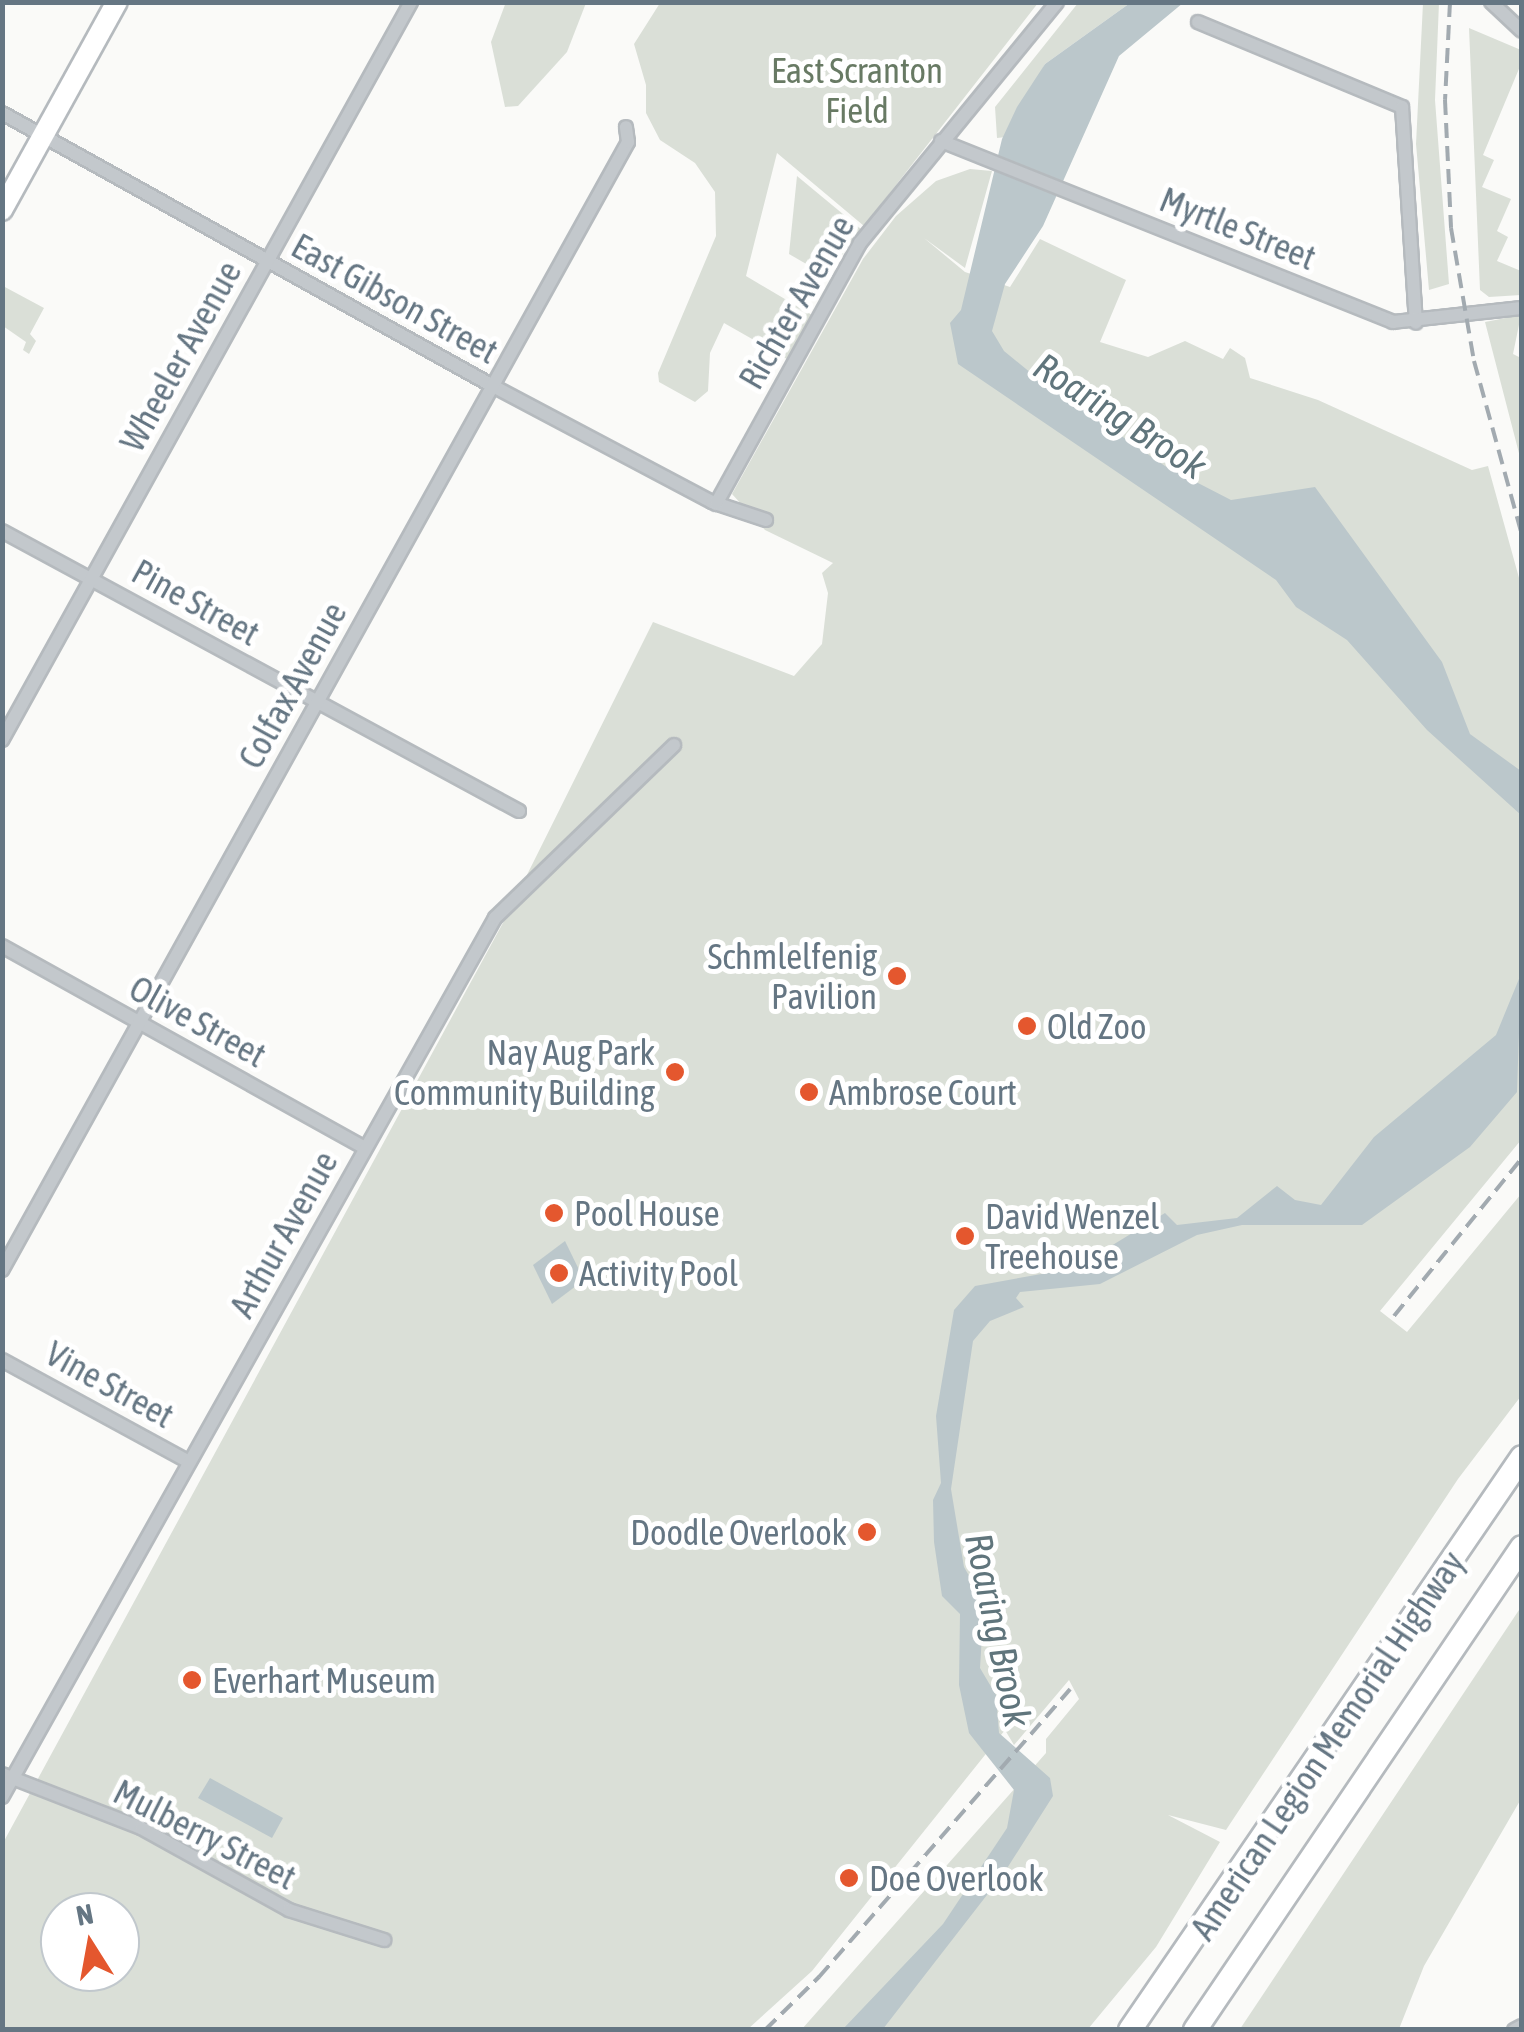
<!DOCTYPE html>
<style>
body{margin:0}
#map{position:relative;width:1524px;height:2032px;overflow:hidden;background:#fafaf8;font-family:"Asap Condensed",sans-serif}
div>[style]{position:absolute}
.green>*{inset:0;background:#dadfd7}
.water>*{inset:0;background:#bbc7cb}
.roads{filter:drop-shadow(2px 0 #b5babe) drop-shadow(-2px 0 #b5babe) drop-shadow(0 2px #b5babe) drop-shadow(0 -2px #b5babe)}
.minor>*{height:12px;margin:-6px;padding:0 6px;transform-origin:6px;border-radius:6px;background:#c3c8cc}
.primary>*{height:20px;margin:-10px;padding:0 10px;transform-origin:10px;border-radius:10px;background:#fff}
.motorway>*{height:22px;margin:-11px;padding:0 11px;transform-origin:11px;border-radius:11px;background:#fff}
.rail>*{height:4px;margin-top:-2px;transform-origin:0;background:repeating-linear-gradient(90deg,#a2aab0 0 15px,transparent 0 23px)}
.dots>*{width:28px;height:28px;translate:-50% -50%;box-sizing:border-box;border:5px solid #fff;border-radius:50%}
span{translate:-50% -50%;white-space:nowrap;text-align:center;line-height:1.15;-webkit-text-stroke:10px #fff;paint-order:stroke}
.park-label{font-size:35px;color:#687a64}
.street-label{font-size:35px;color:#657683}
.poi-label{font-size:35px;color:#657683}
.right{translate:-100% -50%;text-align:right}
.left{translate:0 -50%;text-align:left}
.water-label{font-size:38px;color:#60757c;font-style:italic}
.frame{position:absolute;inset:0;border:5px solid #657683;pointer-events:none}
.north{position:absolute;left:40px;top:1892px;width:100px;height:100px;box-sizing:border-box;background:#fff;border:2px solid #c1c8cd;border-radius:50%;rotate:349deg;font-size:28px;font-weight:700;line-height:40px;text-align:center;color:#657683}
.north::after{content:'';display:block;margin:auto;width:35px;height:45px;background:#e4572e;clip-path:polygon(50% 0,100% 100%,50% 72%,0 100%)}
</style>
<div id="map">
<div class="green">
<i style="clip-path:polygon(506px 2px,586px 3px,567px 52px,518px 106px,505px 107px,491px 42px)"></i>
<i style="clip-path:polygon(660px 3px,1038px 3px,864px 226px,777px 153px,746px 276px,812px 315px,787px 359px,724px 323px,710px 353px,708px 391px,695px 402px,659px 382px,658px 373px,716px 236px,715px 192px,695px 163px,660px 140px,646px 113px,646px 85px,634px 44px)"></i>
<i style="clip-path:polygon(1078px 3px,1130px 3px,1045px 64px,1006px 137px,997px 138px,995px 107px)"></i>
<i style="clip-path:polygon(1423px 3px,1439px 3px,1435px 100px,1449px 284px,1429px 290px,1416px 144px)"></i>
<i style="clip-path:polygon(1469px 28px,1521px 50px,1521px 64px,1483px 155px,1494px 160px,1482px 187px,1511px 199px,1497px 231px,1508px 237px,1497px 261px,1521px 271px,1521px 295px,1489px 297px,1480px 290px)"></i>
<i style="clip-path:polygon(evenodd,970px 169px,992px 171px,965px 268px,924px 238px,965px 272px,1010px 287px,1040px 239px,1126px 280px,1100px 342px,1148px 357px,1185px 341px,1223px 359px,1230px 348px,1245px 358px,1250px 378px,1318px 400px,1472px 470px,1488px 466px,1521px 585px,1521px 1140px,1380px 1311px,1407px 1332px,1521px 1194px,1521px 1396px,1458px 1479px,1226px 1830px,1168px 1815px,1220px 1842px,1156px 1947px,1088px 2029px,802px 2029px,1046px 1753px,1046px 1739px,1079px 1699px,1069px 1680px,1014px 1745px,1005px 1730px,812px 1971px,748px 2029px,3px 2030px,3px 1843px,504px 921px,653px 622px,794px 676px,822px 644px,828px 593px,822px 573px,833px 563px,765px 530px,732px 494px,863px 259px,896px 216px,936px 181px,970px 169px,60px 1912px,120px 1912px,120px 1972px,60px 1972px,60px 1912px)"></i>
<i style="clip-path:polygon(797px 176px,861px 229px,827px 276px,789px 254px)"></i>
<i style="clip-path:polygon(3px 286px,44px 308px,30px 334px,36px 341px,29px 354px,23px 350px,26px 342px,3px 326px)"></i>
<i style="clip-path:polygon(1521px 315px,1513px 354px,1521px 358px,1521px 461px,1485px 322px)"></i>
<i style="clip-path:polygon(1521px 1607px,1521px 1799px,1424px 1966px,1399px 2029px,1240px 2029px)"></i>
</div>
<div class="water">
<i style="clip-path:polygon(1130px 3px,1183px 3px,1119px 56px,1043px 226px,1005px 284px,992px 331px,1004px 351px,1037px 378px,1165px 466px,1231px 500px,1315px 487px,1442px 662px,1470px 734px,1521px 771px,1521px 815px,1427px 730px,1347px 640px,1296px 607px,1276px 580px,958px 364px,950px 323px,961px 310px,1002px 139px,1017px 107px,1045px 64px)"></i>
<i style="clip-path:polygon(1521px 974px,1517px 1092px,1470px 1147px,1362px 1225px,1242px 1225px,1197px 1235px,1100px 1284px,1020px 1292px,1016px 1298px,1024px 1307px,990px 1321px,973px 1341px,951px 1489px,964px 1567px,984px 1602px,980px 1668px,996px 1695px,999px 1733px,1050px 1778px,1053px 1796px,1004px 1873px,883px 2029px,843px 2029px,943px 1924px,1007px 1828px,1014px 1790px,969px 1733px,959px 1685px,960px 1614px,942px 1596px,934px 1542px,933px 1500px,941px 1483px,936px 1416px,954px 1310px,975px 1286px,1075px 1268px,1165px 1213px,1177px 1225px,1237px 1218px,1277px 1186px,1295px 1200px,1321px 1205px,1374px 1137px,1496px 1035px)"></i>
<i style="clip-path:polygon(565px 1241px,584px 1280px,552px 1304px,533px 1265px)"></i>
<i style="clip-path:polygon(210px 1778px,283px 1818px,272px 1838px,198px 1798px)"></i>
</div>
<div class="roads">
<div class="minor">
<i style="left:1491px;top:2px;width:42px;rotate:43.1deg"></i>
<i style="left:1198px;top:22px;width:221px;rotate:22.6deg"></i>
<i style="left:1402px;top:107px;width:216px;rotate:86.3deg"></i>
<i style="left:2px;top:113px;width:560px;rotate:29.08deg"></i>
<i style="left:491px;top:385px;width:250px;rotate:27.9deg"></i>
<i style="left:712px;top:502px;width:57px;rotate:18.4deg"></i>
<i style="left:941px;top:141px;width:487px;rotate:21.8deg"></i>
<i style="left:1393px;top:322px;width:130px;rotate:-6.2deg"></i>
<i style="left:716px;top:504px;width:298px;rotate:-61.1deg"></i>
<i style="left:860px;top:243px;width:311px;rotate:-50.7deg"></i>
<i style="left:2px;top:531px;width:588px;rotate:28.44deg"></i>
<i style="left:2px;top:740px;width:844px;rotate:-61deg"></i>
<i style="left:2px;top:946px;width:415px;rotate:29.1deg"></i>
<i style="left:2px;top:1270px;width:1290px;rotate:-60.97deg"></i>
<i style="left:628px;top:142px;width:15px;rotate:-98deg"></i>
<i style="left:2px;top:1360px;width:213px;rotate:28.6deg"></i>
<i style="left:2px;top:1774px;width:149px;rotate:21.2deg"></i>
<i style="left:141px;top:1828px;width:169px;rotate:29deg"></i>
<i style="left:289px;top:1910px;width:100px;rotate:17.5deg"></i>
<i style="left:2px;top:1797px;width:1008px;rotate:-60.71deg"></i>
<i style="left:495px;top:918px;width:249px;rotate:-44deg"></i>
<i style="left:1514px;top:2030px;width:9px;rotate:-27deg"></i>
</div>
<div class="primary">
<i style="left:2px;top:210px;width:238px;rotate:-61.1deg"></i>
</div>
<div class="motorway">
<i style="left:1130px;top:2030px;width:694px;rotate:-55.62deg"></i>
<i style="left:1195px;top:2030px;width:583px;rotate:-55.9deg"></i>
</div>
</div>
<div class="rail">
<i style="left:1450px;top:2px;width:98px;rotate:92.9deg"></i>
<i style="left:1445px;top:100px;width:128px;rotate:87.3deg"></i>
<i style="left:1451px;top:228px;width:135px;rotate:80.2deg"></i>
<i style="left:1474px;top:361px;width:180px;rotate:74.6deg"></i>
<i style="left:1394px;top:1316px;width:203px;rotate:-51deg"></i>
<i style="left:765px;top:2030px;width:76px;rotate:-44.5deg"></i>
<i style="left:819px;top:1977px;width:382px;rotate:-48.9deg"></i>
</div>
<div class="dots">
<i style="left:897px;top:976px;background:#e4572e"></i>
<i style="left:1027px;top:1026px;background:#e4572e"></i>
<i style="left:675px;top:1072px;background:#e4572e"></i>
<i style="left:809px;top:1092px;background:#e4572e"></i>
<i style="left:554px;top:1213px;background:#e4572e"></i>
<i style="left:965px;top:1236px;background:#e4572e"></i>
<i style="left:559px;top:1273px;background:#e4572e"></i>
<i style="left:867px;top:1532px;background:#e4572e"></i>
<i style="left:192px;top:1680px;background:#e4572e"></i>
<i style="left:849px;top:1878px;background:#e4572e"></i>
</div>
<div class="park-label">
<span style="left:857px;top:90px">East Scranton<br>Field</span>
</div>
<div class="street-label">
<span style="left:1238px;top:228px;rotate:22deg">Myrtle Street</span>
<span style="left:395px;top:298px;rotate:29deg">East Gibson Street</span>
<span style="left:796px;top:302px;rotate:-60deg">Richter Avenue</span>
<span style="left:180px;top:356px;rotate:-61deg">Wheeler Avenue</span>
<span style="left:196px;top:602px;rotate:29deg">Pine Street</span>
<span style="left:292px;top:685px;rotate:-61deg">Colfax Avenue</span>
<span style="left:198px;top:1021px;rotate:29deg">Olive Street</span>
<span style="left:283px;top:1234px;rotate:-61deg">Arthur Avenue</span>
<span style="left:110px;top:1384px;rotate:29deg">Vine Street</span>
<span style="left:1327px;top:1745px;rotate:-56deg">American Legion Memorial Highway</span>
<span style="left:205px;top:1834px;rotate:27deg">Mulberry Street</span>
</div>
<div class="poi-label">
<span class="right" style="left:877px;top:976px">Schmlelfenig<br>Pavilion</span>
<span class="left" style="left:1047px;top:1026px">Old Zoo</span>
<span class="right" style="left:655px;top:1072px">Nay Aug Park<br>Community Building</span>
<span class="left" style="left:829px;top:1092px">Ambrose Court</span>
<span class="left" style="left:574px;top:1213px">Pool House</span>
<span class="left" style="left:985px;top:1236px">David Wenzel<br>Treehouse</span>
<span class="left" style="left:579px;top:1273px">Activity Pool</span>
<span class="right" style="left:847px;top:1532px">Doodle Overlook</span>
<span class="left" style="left:212px;top:1680px">Everhart Museum</span>
<span class="left" style="left:869px;top:1878px">Doe Overlook</span>
</div>
<div class="water-label">
<span style="left:1120px;top:416px;rotate:33deg">Roaring Brook</span>
<span style="left:998px;top:1630px;rotate:78deg">Roaring Brook</span>
</div>
<div class="frame"></div>
<div class="north">N</div>
</div>
